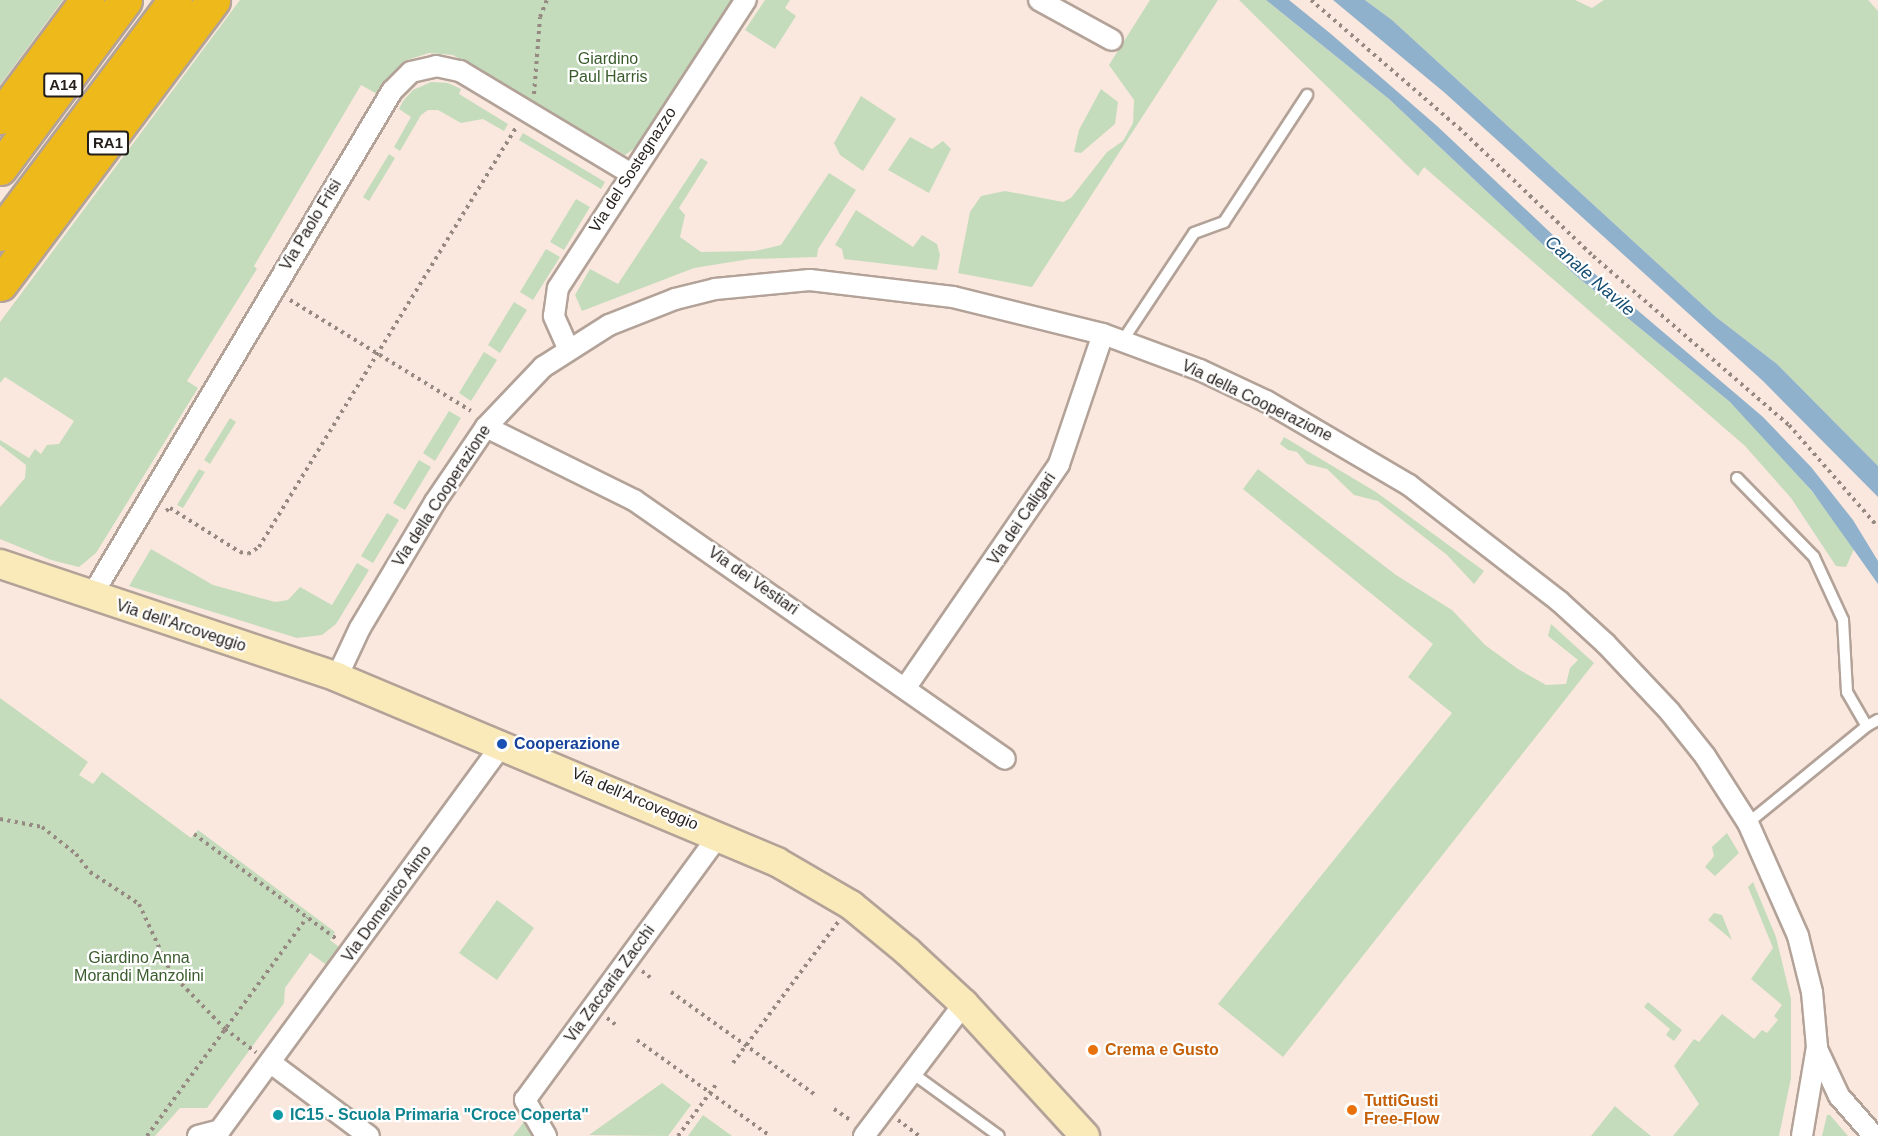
<!DOCTYPE html>
<style>
body{margin:0}
#map{position:relative;width:1878px;height:1136px;overflow:hidden;background:#fae8de;font-family:Arial,sans-serif}
div>[style]{position:absolute}
.green>*{inset:0;background:#c4dcbc}
.water>*{inset:0;background:#90b1cc}
.path>*{height:4px;margin-top:-2px;transform-origin:0;background:repeating-linear-gradient(90deg,#958982 0 3px,transparent 0 7.5px)}
.roads{filter:drop-shadow(2px 0 #b3a298) drop-shadow(-2px 0 #b3a298) drop-shadow(0 2px #b3a298) drop-shadow(0 -2px #b3a298)}
.lane>*{height:10px;margin:-5px;padding:0 5px;transform-origin:5px;border-radius:5px;background:#fff}
.street>*{height:20px;margin:-10px;padding:0 10px;transform-origin:10px;border-radius:10px;background:#fff}
.secondary>*{height:28px;margin:-14px;padding:0 14px;transform-origin:14px;border-radius:14px;background:#faeaba}
.highway>*{height:33px;margin:-16.5px;padding:0 16.5px;transform-origin:16.5px;border-radius:16.5px;background:#eeb91a}
.dots>*{width:16px;height:16px;translate:-50% -50%;box-sizing:border-box;border:3px solid #fff;border-radius:50%}
span{translate:-50% -50%;white-space:nowrap;text-align:center;line-height:1.15;-webkit-text-stroke:4.5px #fff;paint-order:stroke}
.shield-label span{padding:2px 4px;background:#fff;border:2px solid;border-radius:4px;-webkit-text-stroke-width:0}
.shield-label{font-size:15px;color:#251f1b;font-weight:700}
.park-label{font-size:16px;color:#3a5c2d}
.street-label{font-size:16px;color:#251f1b}
.transit-label{font-size:16px;color:#164399;font-weight:700}
.left{translate:0 -50%;text-align:left}
.food-label{font-size:16px;color:#c56008;font-weight:700}
.culture-label{font-size:16px;color:#0d838f;font-weight:700}
.water-label{font-size:18px;color:#164d72;font-style:italic}
</style>
<div id="map">
<div class="green">
<i style="clip-path:polygon(0 0,63px 0,0 85px)"></i>
<i style="clip-path:polygon(240px 0,732px 0,636px 147px,625px 155px,453px 55px,429px 53px,404px 61px,377px 94px,361px 85px,254px 266px,257px 269px,187px 381px,198px 388px,96px 553px,79px 567px,51px 560px,0 539px,0 507px,25px 478px,26px 465px,0 445px,0 440px,29px 458px,35px 449px,41px 454px,47px 445px,59px 444px,74px 421px,5px 377px,0 383px,0 322px)"></i>
<i style="clip-path:polygon(765px 0,790px 0,785px 8px,796px 16px,775px 49px,745px 30px)"></i>
<i style="clip-path:polygon(1150px 0,1218px 0,1032px 287px,958px 273px,970px 212px,981px 196px,1005px 191px,1063px 202px,1071px 198px,1107px 152px,1123px 141px,1133px 123px,1134px 100px,1109px 65px)"></i>
<i style="clip-path:polygon(1239px 0,1266px 0,1389px 99px,1574px 274px,1730px 402px,1774px 446px,1844px 530px,1855px 547px,1846px 567px,1836px 566px,1791px 498px,1745px 446px,1424px 167px,1418px 176px)"></i>
<i style="clip-path:polygon(1365px 0,1575px 0,1592px 8px,1604px 0,1868px 0,1878px 11px,1878px 466px,1777px 364px,1716px 317px,1392px 20px)"></i>
<i style="clip-path:polygon(431px 82px,448px 83px,461px 89px,459px 94px,508px 124px,504px 131px,483px 119px,461px 123px,438px 110px,428px 110px,421px 115px,400px 151px,394px 147px,411px 117px,399px 109px,403px 101px,413px 90px)"></i>
<i style="clip-path:polygon(1101px 89px,1118px 102px,1115px 124px,1081px 153px,1074px 152px,1079px 130px)"></i>
<i style="clip-path:polygon(861px 96px,896px 119px,863px 171px,840px 155px,834px 143px)"></i>
<i style="clip-path:polygon(523px 133px,605px 182px,601px 189px,519px 140px)"></i>
<i style="clip-path:polygon(910px 137px,932px 149px,943px 141px,951px 149px,929px 193px,888px 170px)"></i>
<i style="clip-path:polygon(389px 154px,395px 158px,369px 201px,363px 197px)"></i>
<i style="clip-path:polygon(701px 158px,708px 162px,679px 208px,685px 215px,680px 237px,701px 252px,755px 251px,781px 245px,829px 173px,856px 190px,818px 249px,817px 257px,750px 259px,694px 268px,582px 311px,575px 295px,590px 269px,618px 284px)"></i>
<i style="clip-path:polygon(576px 199px,590px 207px,564px 250px,550px 242px)"></i>
<i style="clip-path:polygon(856px 210px,913px 247px,922px 235px,937px 244px,940px 255px,937px 270px,844px 259px,842px 249px,835px 245px)"></i>
<i style="clip-path:polygon(546px 249px,560px 257px,533px 300px,520px 292px)"></i>
<i style="clip-path:polygon(514px 302px,527px 310px,500px 353px,488px 345px)"></i>
<i style="clip-path:polygon(484px 352px,497px 360px,471px 401px,459px 393px)"></i>
<i style="clip-path:polygon(449px 411px,461px 418px,435px 461px,423px 453px)"></i>
<i style="clip-path:polygon(230px 418px,236px 422px,210px 464px,204px 460px)"></i>
<i style="clip-path:polygon(1284px 437px,1376px 492px,1484px 571px,1474px 584px,1447px 555px,1378px 501px,1354px 495px,1327px 469px,1307px 464px,1297px 452px,1288px 450px,1280px 444px)"></i>
<i style="clip-path:polygon(419px 460px,431px 467px,405px 510px,393px 503px)"></i>
<i style="clip-path:polygon(199px 469px,205px 472px,183px 508px,177px 505px)"></i>
<i style="clip-path:polygon(1258px 469px,1396px 575px,1452px 610px,1485px 645px,1518px 669px,1546px 685px,1566px 684px,1570px 668px,1578px 660px,1548px 636px,1551px 624px,1594px 663px,1283px 1057px,1218px 1004px,1452px 713px,1408px 677px,1433px 644px,1243px 489px)"></i>
<i style="clip-path:polygon(387px 513px,399px 520px,373px 563px,361px 556px)"></i>
<i style="clip-path:polygon(151px 549px,213px 585px,275px 602px,288px 600px,300px 587px,332px 605px,357px 563px,369px 570px,336px 624px,322px 635px,297px 638px,129px 586px)"></i>
<i style="clip-path:polygon(0 698px,88px 762px,79px 775px,93px 784px,102px 772px,191px 838px,198px 830px,335px 932px,330px 940px,344px 951px,331px 968px,310px 953px,285px 988px,284px 1003px,207px 1108px,180px 1108px,155px 1136px,0 1136px)"></i>
<i style="clip-path:polygon(1727px 833px,1739px 853px,1715px 876px,1705px 867px,1714px 856px,1712px 847px)"></i>
<i style="clip-path:polygon(1753px 882px,1776px 937px,1791px 999px,1791px 1078px,1779px 1136px,1673px 1136px,1699px 1104px,1674px 1066px,1694px 1039px,1699px 1042px,1722px 1014px,1754px 1039px,1762px 1030px,1767px 1033px,1778px 1020px,1774px 1016px,1782px 1005px,1751px 979px,1773px 948px,1748px 887px)"></i>
<i style="clip-path:polygon(497px 900px,534px 928px,497px 980px,459px 953px)"></i>
<i style="clip-path:polygon(1714px 913px,1722px 915px,1732px 940px,1708px 920px)"></i>
<i style="clip-path:polygon(1648px 1002px,1682px 1030px,1674px 1041px,1666px 1035px,1670px 1029px,1644px 1007px)"></i>
<i style="clip-path:polygon(662px 1083px,691px 1105px,668px 1136px,589px 1135px)"></i>
<i style="clip-path:polygon(1615px 1106px,1625px 1115px,1651px 1136px,1591px 1136px)"></i>
<i style="clip-path:polygon(703px 1115px,732px 1136px,688px 1136px)"></i>
<i style="clip-path:polygon(1827px 1115px,1830px 1115px,1848px 1136px,1822px 1136px)"></i>
<i style="clip-path:polygon(527px 1118px,551px 1136px,513px 1136px)"></i>
</div>
<div class="water">
<i style="clip-path:polygon(1266px 0,1289px 0,1331px 34px,1437px 126px,1589px 269px,1763px 417px,1811px 467px,1853px 520px,1878px 561px,1878px 584px,1812px 491px,1730px 402px,1574px 274px,1389px 99px)"></i>
<i style="clip-path:polygon(1333px 0,1365px 0,1392px 20px,1716px 317px,1777px 364px,1878px 466px,1878px 497px,1763px 381px,1445px 93px)"></i>
</div>
<div class="path">
<i style="left:1311px;top:0;width:196px;rotate:40.9deg"></i>
<i style="left:1459px;top:128px;width:185px;rotate:43.7deg"></i>
<i style="left:1593px;top:256px;width:259px;rotate:40.8deg"></i>
<i style="left:1789px;top:425px;width:135px;rotate:48.9deg"></i>
<i style="left:534px;top:94px;width:77px;rotate:-85.5deg"></i>
<i style="left:540px;top:17px;width:18px;rotate:-68deg"></i>
<i style="left:290px;top:300px;width:212px;rotate:31.5deg"></i>
<i style="left:166px;top:511px;width:5px;rotate:-37deg"></i>
<i style="left:170px;top:508px;width:83px;rotate:32.2deg"></i>
<i style="left:240px;top:552px;width:8px;rotate:14deg"></i>
<i style="left:248px;top:554px;width:13px;rotate:-32deg"></i>
<i style="left:259px;top:547px;width:492px;rotate:-58.5deg"></i>
<i style="left:0;top:819px;width:43px;rotate:10.8deg"></i>
<i style="left:42px;top:827px;width:43px;rotate:38.5deg"></i>
<i style="left:76px;top:854px;width:23px;rotate:52deg"></i>
<i style="left:90px;top:872px;width:59px;rotate:33.1deg"></i>
<i style="left:139px;top:904px;width:76px;rotate:65.1deg"></i>
<i style="left:171px;top:973px;width:78px;rotate:46deg"></i>
<i style="left:225px;top:1029px;width:39px;rotate:37deg"></i>
<i style="left:194px;top:834px;width:179px;rotate:36.4deg"></i>
<i style="left:642px;top:971px;width:11px;rotate:38deg"></i>
<i style="left:671px;top:992px;width:176px;rotate:35.5deg"></i>
<i style="left:607px;top:1018px;width:11px;rotate:38deg"></i>
<i style="left:637px;top:1040px;width:164px;rotate:35.8deg"></i>
<i style="left:733px;top:1063px;width:176px;rotate:-53.3deg"></i>
<i style="left:834px;top:1109px;width:22px;rotate:34deg"></i>
<i style="left:898px;top:1120px;width:26px;rotate:37deg"></i>
<i style="left:147px;top:1136px;width:271px;rotate:-53.8deg"></i>
<i style="left:678px;top:1136px;width:67px;rotate:-53.5deg"></i>
</div>
<div class="roads">
<div class="lane">
<i style="left:1123px;top:340px;width:128px;rotate:-56.4deg"></i>
<i style="left:1194px;top:233px;width:32px;rotate:-20deg"></i>
<i style="left:1224px;top:222px;width:152px;rotate:-56.8deg"></i>
<i style="left:1737px;top:478px;width:110px;rotate:45.7deg"></i>
<i style="left:1814px;top:557px;width:69px;rotate:65.3deg"></i>
<i style="left:1843px;top:620px;width:72px;rotate:86.8deg"></i>
<i style="left:1847px;top:692px;width:39px;rotate:60deg"></i>
<i style="left:1867px;top:726px;width:13px;rotate:-29deg"></i>
<i style="left:1748px;top:823px;width:154px;rotate:-39.2deg"></i>
<i style="left:912px;top:1073px;width:107px;rotate:35.9deg"></i>
</div>
<div class="street">
<i style="left:1039px;top:0;width:83px;rotate:28.7deg"></i>
<i style="left:568px;top:348px;width:35px;rotate:-114deg"></i>
<i style="left:554px;top:316px;width:28px;rotate:-82deg"></i>
<i style="left:558px;top:288px;width:344px;rotate:-56.9deg"></i>
<i style="left:486px;top:427px;width:165px;rotate:26.3deg"></i>
<i style="left:634px;top:500px;width:452px;rotate:34.9deg"></i>
<i style="left:91px;top:597px;width:589px;rotate:-59.25deg"></i>
<i style="left:392px;top:91px;width:27px;rotate:-45deg"></i>
<i style="left:411px;top:72px;width:26px;rotate:-13deg"></i>
<i style="left:436px;top:66px;width:25px;rotate:12deg"></i>
<i style="left:460px;top:71px;width:198px;rotate:31deg"></i>
<i style="left:337px;top:677px;width:54px;rotate:-64.9deg"></i>
<i style="left:360px;top:628px;width:147px;rotate:-59.2deg"></i>
<i style="left:435px;top:502px;width:91px;rotate:-55.8deg"></i>
<i style="left:486px;top:427px;width:83px;rotate:-46.5deg"></i>
<i style="left:543px;top:367px;width:78px;rotate:-32.5deg"></i>
<i style="left:609px;top:325px;width:71px;rotate:-21.5deg"></i>
<i style="left:675px;top:299px;width:41px;rotate:-14deg"></i>
<i style="left:715px;top:289px;width:95px;rotate:-5.4deg"></i>
<i style="left:810px;top:280px;width:144px;rotate:6.8deg"></i>
<i style="left:953px;top:297px;width:154px;rotate:13.9deg"></i>
<i style="left:1103px;top:334px;width:103px;rotate:20.4deg"></i>
<i style="left:1200px;top:370px;width:73px;rotate:25.2deg"></i>
<i style="left:1266px;top:401px;width:166px;rotate:30.4deg"></i>
<i style="left:1409px;top:485px;width:190px;rotate:37.7deg"></i>
<i style="left:1559px;top:601px;width:64px;rotate:42.5deg"></i>
<i style="left:1606px;top:644px;width:93px;rotate:46.7deg"></i>
<i style="left:1670px;top:712px;width:56px;rotate:51.5deg"></i>
<i style="left:1705px;top:756px;width:80px;rotate:57.3deg"></i>
<i style="left:1748px;top:823px;width:124px;rotate:66.1deg"></i>
<i style="left:1798px;top:936px;width:58px;rotate:76deg"></i>
<i style="left:1812px;top:992px;width:55px;rotate:84.8deg"></i>
<i style="left:1817px;top:1047px;width:90px;rotate:99.6deg"></i>
<i style="left:906px;top:687px;width:270px;rotate:-55.5deg"></i>
<i style="left:1059px;top:464px;width:137px;rotate:-71.3deg"></i>
<i style="left:1817px;top:1049px;width:52px;rotate:64.9deg"></i>
<i style="left:1839px;top:1096px;width:53px;rotate:48.8deg"></i>
<i style="left:271px;top:1063px;width:122px;rotate:36.7deg"></i>
<i style="left:198px;top:1136px;width:23px;rotate:-15deg"></i>
<i style="left:220px;top:1130px;width:478px;rotate:-53.8deg"></i>
<i style="left:546px;top:1136px;width:42px;rotate:-120.3deg"></i>
<i style="left:525px;top:1100px;width:328px;rotate:-53.8deg"></i>
<i style="left:864px;top:1136px;width:166px;rotate:-52.9deg"></i>
</div>
<div class="secondary">
<i style="left:0;top:564px;width:355px;rotate:18.5deg"></i>
<i style="left:337px;top:677px;width:477px;rotate:22.8deg"></i>
<i style="left:777px;top:862px;width:86px;rotate:30.2deg"></i>
<i style="left:851px;top:905px;width:74px;rotate:39.5deg"></i>
<i style="left:908px;top:952px;width:76px;rotate:42.9deg"></i>
<i style="left:964px;top:1004px;width:179px;rotate:47.5deg"></i>
</div>
<div class="highway">
<i style="left:0;top:117px;width:146px;rotate:-53.4deg"></i>
<i style="left:0;top:168px;width:209px;rotate:-53.3deg"></i>
<i style="left:0;top:234px;width:292px;rotate:-53.2deg"></i>
<i style="left:0;top:284px;width:355px;rotate:-53.1deg"></i>
</div>
</div>
<div class="dots">
<i style="left:502px;top:744px;background:#1a4fb4"></i>
<i style="left:1093px;top:1050px;background:#e8710a"></i>
<i style="left:1352px;top:1110px;background:#e8710a"></i>
<i style="left:278px;top:1115px;background:#0f9aa8"></i>
</div>
<div class="shield-label">
<span style="left:63px;top:85px">A14</span>
<span style="left:108px;top:143px">RA1</span>
</div>
<div class="park-label">
<span style="left:608px;top:68px">Giardino<br>Paul Harris</span>
<span style="left:139px;top:967px">Giardino Anna<br>Morandi Manzolini</span>
</div>
<div class="street-label">
<span style="left:633px;top:170px;rotate:-57deg">Via del Sostegnazzo</span>
<span style="left:311px;top:225px;rotate:-59deg">Via Paolo Frisi</span>
<span style="left:1257px;top:401px;rotate:26deg">Via della Cooperazione</span>
<span style="left:442px;top:496px;rotate:-57deg">Via della Cooperazione</span>
<span style="left:1022px;top:519px;rotate:-56deg">Via dei Caligari</span>
<span style="left:753px;top:581px;rotate:35deg">Via dei Vestiari</span>
<span style="left:181px;top:626px;rotate:18deg">Via dell'Arcoveggio</span>
<span style="left:635px;top:799px;rotate:23deg">Via dell'Arcoveggio</span>
<span style="left:387px;top:904px;rotate:-54deg">Via Domenico Aimo</span>
<span style="left:610px;top:984px;rotate:-54deg">Via Zaccaria Zacchi</span>
</div>
<div class="transit-label">
<span class="left" style="left:514px;top:744px">Cooperazione</span>
</div>
<div class="food-label">
<span class="left" style="left:1105px;top:1050px">Crema e Gusto</span>
<span class="left" style="left:1364px;top:1110px">TuttiGusti<br>Free-Flow</span>
</div>
<div class="culture-label">
<span class="left" style="left:290px;top:1115px">IC15 - Scuola Primaria "Croce Coperta"</span>
</div>
<div class="water-label">
<span style="left:1590px;top:276px;rotate:41deg">Canale Navile</span>
</div>
</div>
